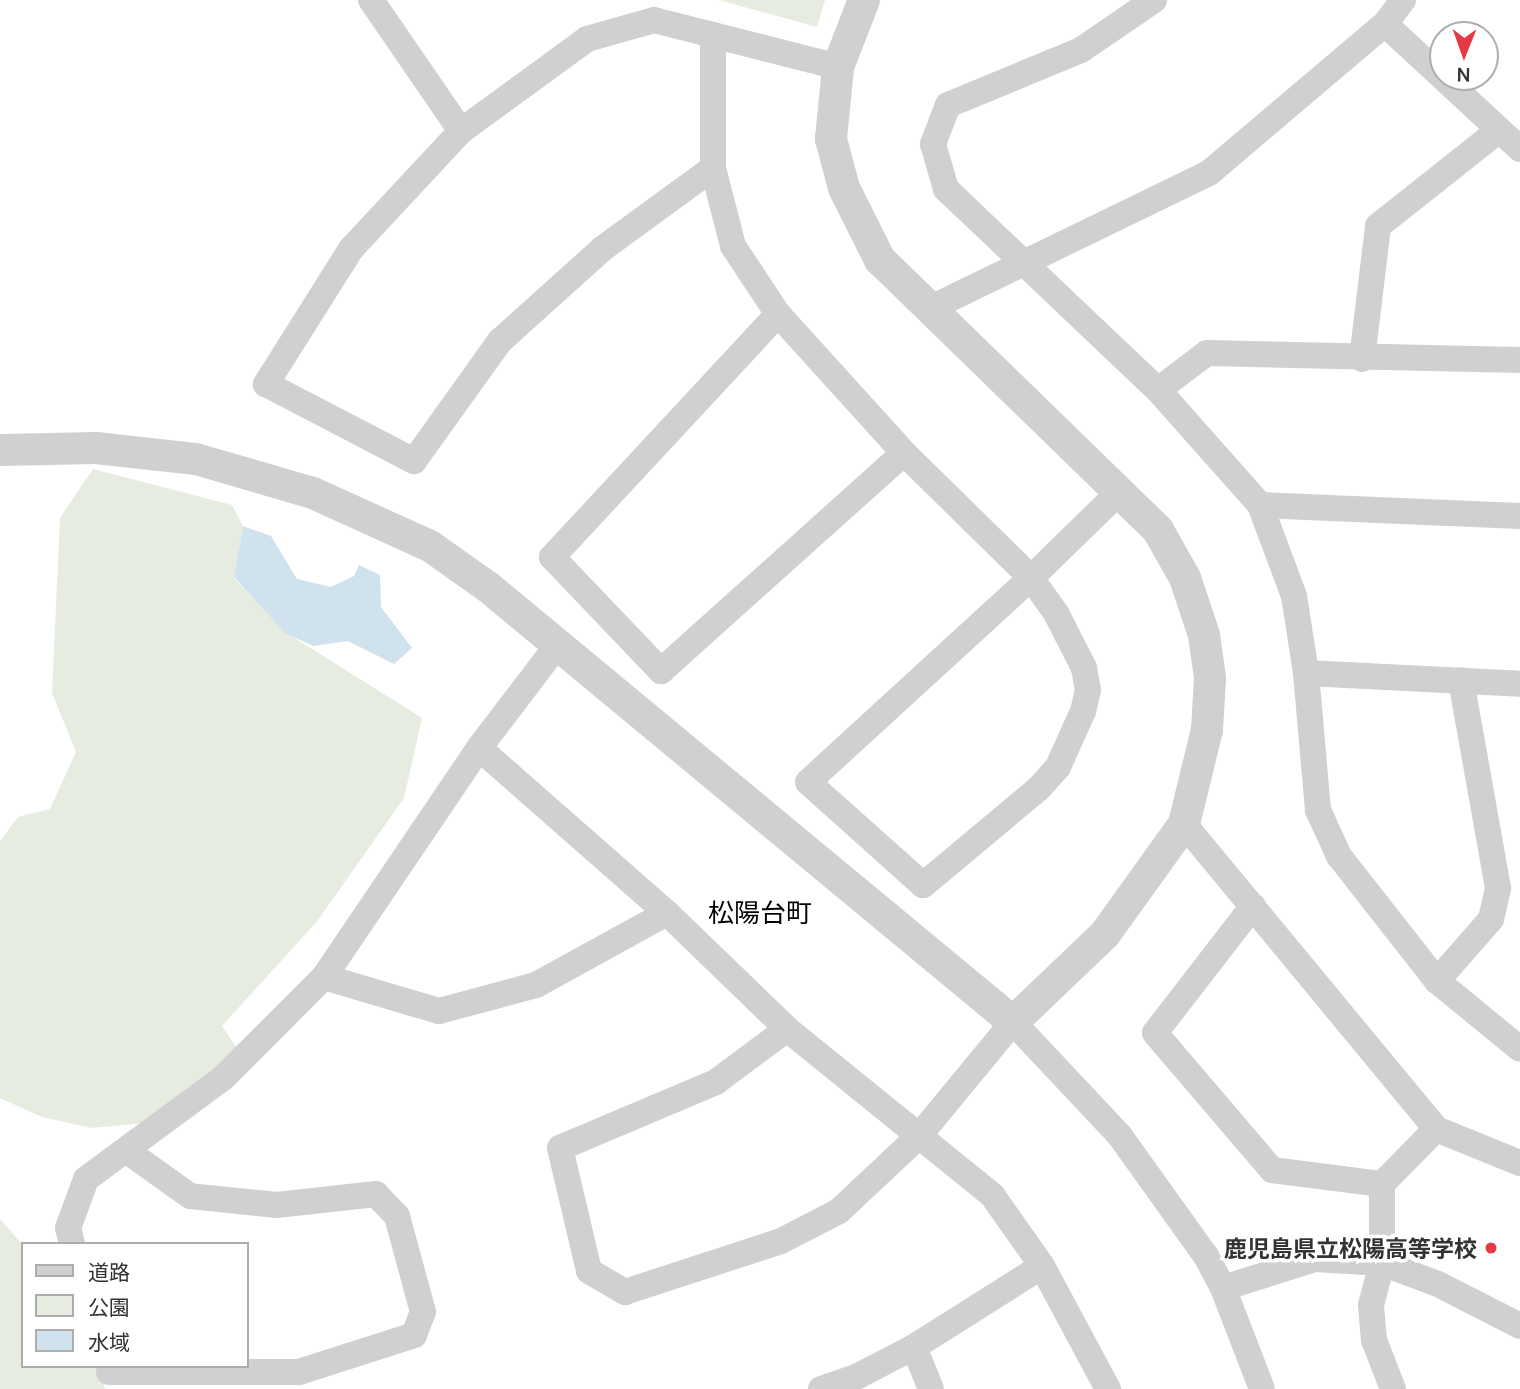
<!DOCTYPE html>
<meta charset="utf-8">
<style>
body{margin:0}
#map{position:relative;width:1520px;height:1389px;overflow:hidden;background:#fff;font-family:Manrope,"Noto Sans JP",sans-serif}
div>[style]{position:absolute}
.green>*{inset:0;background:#e6ecdf}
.water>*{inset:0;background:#cfe2ee}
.minor>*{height:26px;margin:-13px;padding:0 13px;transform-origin:13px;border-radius:13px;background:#d0d0d0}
.tertiary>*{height:32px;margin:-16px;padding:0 16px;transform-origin:16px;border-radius:16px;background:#d0d0d0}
.dots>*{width:19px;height:19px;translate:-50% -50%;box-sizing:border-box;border:4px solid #fff;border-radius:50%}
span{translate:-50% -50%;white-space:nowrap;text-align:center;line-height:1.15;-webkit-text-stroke:7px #fff;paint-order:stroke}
.poi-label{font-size:23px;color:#333;font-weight:700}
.right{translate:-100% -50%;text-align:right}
.quarter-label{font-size:26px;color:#000}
.legend{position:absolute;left:21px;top:1242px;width:228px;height:126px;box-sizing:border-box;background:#fff;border:2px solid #adadad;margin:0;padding:9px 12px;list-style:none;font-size:21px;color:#333}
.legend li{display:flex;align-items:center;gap:14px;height:35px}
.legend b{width:35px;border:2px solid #adadad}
.north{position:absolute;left:1429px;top:21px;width:70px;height:70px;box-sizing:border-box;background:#fff;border:2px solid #adadad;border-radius:50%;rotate:181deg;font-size:19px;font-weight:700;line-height:28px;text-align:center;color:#333}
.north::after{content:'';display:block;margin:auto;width:24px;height:32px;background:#e63946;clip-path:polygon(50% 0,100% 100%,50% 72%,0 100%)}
</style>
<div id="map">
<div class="green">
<i style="clip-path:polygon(719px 0,825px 0,817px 27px)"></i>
<i style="clip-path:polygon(93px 469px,232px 505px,243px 526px,234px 578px,285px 632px,422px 718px,404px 798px,318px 920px,222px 1026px,238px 1050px,146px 1123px,92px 1128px,42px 1117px,0 1098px,0 841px,18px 817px,50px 809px,76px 752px,52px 693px,60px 518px)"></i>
<i style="clip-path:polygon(0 1219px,23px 1245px,23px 1366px,98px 1366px,105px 1389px,0 1389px)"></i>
</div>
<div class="water">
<i style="clip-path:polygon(243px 526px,271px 536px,297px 579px,331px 587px,354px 576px,359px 565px,380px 575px,381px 607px,412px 648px,394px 664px,348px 641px,313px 646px,285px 633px,234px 577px)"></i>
</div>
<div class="minor">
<i style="left:371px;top:0;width:159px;rotate:55.5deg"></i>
<i style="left:461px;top:131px;width:156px;rotate:-36.1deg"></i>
<i style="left:587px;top:39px;width:70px;rotate:-15.8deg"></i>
<i style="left:654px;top:20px;width:190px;rotate:14.3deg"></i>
<i style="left:1154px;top:0;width:88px;rotate:145.6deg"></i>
<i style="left:1081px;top:50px;width:144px;rotate:157.5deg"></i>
<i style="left:948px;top:105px;width:42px;rotate:111deg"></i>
<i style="left:933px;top:144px;width:47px;rotate:73.9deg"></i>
<i style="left:946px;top:189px;width:292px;rotate:43.5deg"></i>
<i style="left:1158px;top:390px;width:154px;rotate:48.4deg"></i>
<i style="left:1260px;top:505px;width:97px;rotate:69.5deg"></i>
<i style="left:1294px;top:596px;width:78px;rotate:81.1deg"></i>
<i style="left:1306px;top:673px;width:138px;rotate:85deg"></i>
<i style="left:1318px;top:810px;width:51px;rotate:65.5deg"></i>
<i style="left:1339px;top:856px;width:159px;rotate:51.9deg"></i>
<i style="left:1437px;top:981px;width:107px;rotate:39.3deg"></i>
<i style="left:1385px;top:24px;width:184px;rotate:42.8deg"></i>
<i style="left:713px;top:35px;width:133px;rotate:90deg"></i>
<i style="left:713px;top:168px;width:81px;rotate:75.6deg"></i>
<i style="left:733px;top:246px;width:82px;rotate:56.5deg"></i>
<i style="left:778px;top:314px;width:188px;rotate:47.8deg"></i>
<i style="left:904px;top:453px;width:178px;rotate:44.5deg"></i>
<i style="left:1031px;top:578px;width:43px;rotate:54.5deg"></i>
<i style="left:1056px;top:613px;width:62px;rotate:63deg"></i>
<i style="left:1084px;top:668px;width:22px;rotate:80deg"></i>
<i style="left:1088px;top:690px;width:22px;rotate:103deg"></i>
<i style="left:1083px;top:711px;width:61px;rotate:114.1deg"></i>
<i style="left:1058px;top:767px;width:30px;rotate:132deg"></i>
<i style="left:1038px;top:789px;width:150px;rotate:140.1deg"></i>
<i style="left:923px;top:885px;width:154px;rotate:-138.2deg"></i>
<i style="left:808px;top:782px;width:302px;rotate:-42.5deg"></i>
<i style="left:1031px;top:578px;width:122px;rotate:-44.3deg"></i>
<i style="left:461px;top:131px;width:161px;rotate:133deg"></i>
<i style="left:351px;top:249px;width:160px;rotate:122.2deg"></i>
<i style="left:266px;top:384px;width:167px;rotate:27.5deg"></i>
<i style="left:414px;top:461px;width:148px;rotate:-54.4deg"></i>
<i style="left:500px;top:341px;width:137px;rotate:-42deg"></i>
<i style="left:602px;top:249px;width:137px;rotate:-36.1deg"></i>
<i style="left:931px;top:308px;width:309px;rotate:-25.9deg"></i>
<i style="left:1209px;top:173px;width:231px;rotate:-40.3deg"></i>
<i style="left:1385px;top:24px;width:30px;rotate:-53deg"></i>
<i style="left:778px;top:314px;width:332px;rotate:132.9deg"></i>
<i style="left:552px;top:557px;width:158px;rotate:46.3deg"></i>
<i style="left:661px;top:671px;width:326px;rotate:-41.9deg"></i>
<i style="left:1362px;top:359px;width:134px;rotate:-83.1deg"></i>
<i style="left:1378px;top:226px;width:153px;rotate:-38.4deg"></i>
<i style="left:1158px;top:390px;width:61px;rotate:-37.1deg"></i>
<i style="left:1207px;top:353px;width:313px;rotate:1.3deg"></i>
<i style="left:1260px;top:505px;width:260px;rotate:2.4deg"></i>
<i style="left:1306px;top:673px;width:214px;rotate:2.9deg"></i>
<i style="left:479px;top:748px;width:250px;rotate:41.3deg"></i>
<i style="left:667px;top:913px;width:167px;rotate:44deg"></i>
<i style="left:787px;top:1029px;width:264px;rotate:39deg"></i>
<i style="left:992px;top:1195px;width:87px;rotate:54.8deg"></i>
<i style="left:1042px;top:1266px;width:140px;rotate:61.8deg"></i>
<i style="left:1184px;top:824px;width:396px;rotate:50.4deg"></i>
<i style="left:1436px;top:1129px;width:91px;rotate:22deg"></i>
<i style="left:1253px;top:906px;width:160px;rotate:127.7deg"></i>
<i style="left:1155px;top:1033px;width:180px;rotate:49.5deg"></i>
<i style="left:1272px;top:1170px;width:111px;rotate:7.3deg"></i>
<i style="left:324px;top:977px;width:120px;rotate:16.5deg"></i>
<i style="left:439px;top:1011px;width:100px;rotate:-15deg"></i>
<i style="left:536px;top:985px;width:149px;rotate:-28.8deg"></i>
<i style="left:1437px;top:981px;width:82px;rotate:-48.9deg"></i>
<i style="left:1491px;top:919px;width:32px;rotate:-77deg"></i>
<i style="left:1498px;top:888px;width:211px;rotate:-100.1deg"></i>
<i style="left:787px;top:1029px;width:89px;rotate:143.3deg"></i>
<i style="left:716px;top:1082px;width:169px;rotate:157.1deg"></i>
<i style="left:560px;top:1148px;width:126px;rotate:76.7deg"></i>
<i style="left:589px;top:1271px;width:42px;rotate:30.3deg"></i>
<i style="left:625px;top:1292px;width:164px;rotate:-18.1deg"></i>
<i style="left:781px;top:1241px;width:65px;rotate:-27.3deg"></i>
<i style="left:839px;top:1211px;width:110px;rotate:-43.2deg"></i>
<i style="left:919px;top:1136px;width:148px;rotate:-50.5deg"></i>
<i style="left:1013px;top:1022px;width:156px;rotate:46.8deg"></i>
<i style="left:1120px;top:1136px;width:148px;rotate:54.4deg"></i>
<i style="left:1206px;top:1256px;width:36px;rotate:62deg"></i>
<i style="left:1223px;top:1288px;width:108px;rotate:68.9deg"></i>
<i style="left:72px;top:1244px;width:16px;rotate:-104deg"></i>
<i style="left:68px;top:1228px;width:52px;rotate:-69.8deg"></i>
<i style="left:86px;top:1179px;width:170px;rotate:-36.4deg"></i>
<i style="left:223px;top:1078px;width:143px;rotate:-45deg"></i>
<i style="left:324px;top:977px;width:277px;rotate:-55.9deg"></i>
<i style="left:479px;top:748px;width:127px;rotate:-52.7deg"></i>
<i style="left:1223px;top:1288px;width:96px;rotate:-17.5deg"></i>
<i style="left:1315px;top:1259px;width:67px;rotate:3.4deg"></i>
<i style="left:1382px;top:1263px;width:60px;rotate:20.6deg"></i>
<i style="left:1438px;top:1284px;width:92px;rotate:27.1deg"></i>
<i style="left:914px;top:1347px;width:45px;rotate:68deg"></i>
<i style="left:109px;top:1372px;width:190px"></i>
<i style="left:299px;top:1372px;width:121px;rotate:-17.8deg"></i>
<i style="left:414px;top:1335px;width:25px;rotate:-69deg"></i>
<i style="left:423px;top:1312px;width:99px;rotate:-105.2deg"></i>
<i style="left:397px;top:1216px;width:30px;rotate:-134deg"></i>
<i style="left:376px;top:1194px;width:100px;rotate:173.7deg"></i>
<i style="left:277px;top:1205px;width:87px;rotate:-174.1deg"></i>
<i style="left:190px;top:1196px;width:77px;rotate:-144.5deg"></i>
<i style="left:821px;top:1389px;width:39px;rotate:-19deg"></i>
<i style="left:858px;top:1376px;width:63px;rotate:-27.4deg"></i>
<i style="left:914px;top:1347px;width:151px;rotate:-32.3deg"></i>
<i style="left:1393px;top:1389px;width:53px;rotate:-111.2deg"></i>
<i style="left:1374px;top:1340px;width:35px;rotate:-95deg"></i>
<i style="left:1371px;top:1305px;width:43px;rotate:-75.3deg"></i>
<i style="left:1382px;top:1263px;width:79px;rotate:-90deg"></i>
<i style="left:1382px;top:1184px;width:77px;rotate:-45.5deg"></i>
</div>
<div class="tertiary">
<i style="left:0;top:450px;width:96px;rotate:-1.2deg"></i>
<i style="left:96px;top:448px;width:101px;rotate:6.3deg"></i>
<i style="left:196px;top:459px;width:122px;rotate:16.2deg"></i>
<i style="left:313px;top:493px;width:128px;rotate:24.4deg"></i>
<i style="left:430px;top:546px;width:71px;rotate:35.3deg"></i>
<i style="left:488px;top:587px;width:682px;rotate:39.64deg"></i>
<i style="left:1013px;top:1022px;width:127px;rotate:-43.7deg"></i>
<i style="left:1105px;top:934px;width:135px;rotate:-54.3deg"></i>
<i style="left:1184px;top:824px;width:97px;rotate:-76.3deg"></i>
<i style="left:1207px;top:730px;width:52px;rotate:-86.7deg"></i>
<i style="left:1210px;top:678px;width:43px;rotate:-97.9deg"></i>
<i style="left:1204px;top:635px;width:60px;rotate:-108.4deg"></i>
<i style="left:1185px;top:578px;width:55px;rotate:-119.4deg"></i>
<i style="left:1158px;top:530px;width:388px;rotate:-135.8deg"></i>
<i style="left:880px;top:260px;width:80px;rotate:-116.6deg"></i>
<i style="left:844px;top:188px;width:51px;rotate:-104.9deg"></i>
<i style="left:831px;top:139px;width:72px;rotate:-84.4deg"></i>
<i style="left:838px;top:67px;width:72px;rotate:-68.8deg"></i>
</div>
<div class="dots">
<i style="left:1491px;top:1248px;background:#e63946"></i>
</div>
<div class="poi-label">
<span class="right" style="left:1477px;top:1248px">鹿児島県立松陽高等学校</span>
</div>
<div class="quarter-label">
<span style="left:760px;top:913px">松陽台町</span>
</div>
<ul class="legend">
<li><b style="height:9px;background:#d0d0d0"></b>道路</li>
<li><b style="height:19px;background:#e6ecdf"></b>公園</li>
<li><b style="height:19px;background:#cfe2ee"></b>水域</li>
</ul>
<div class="north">N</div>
</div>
